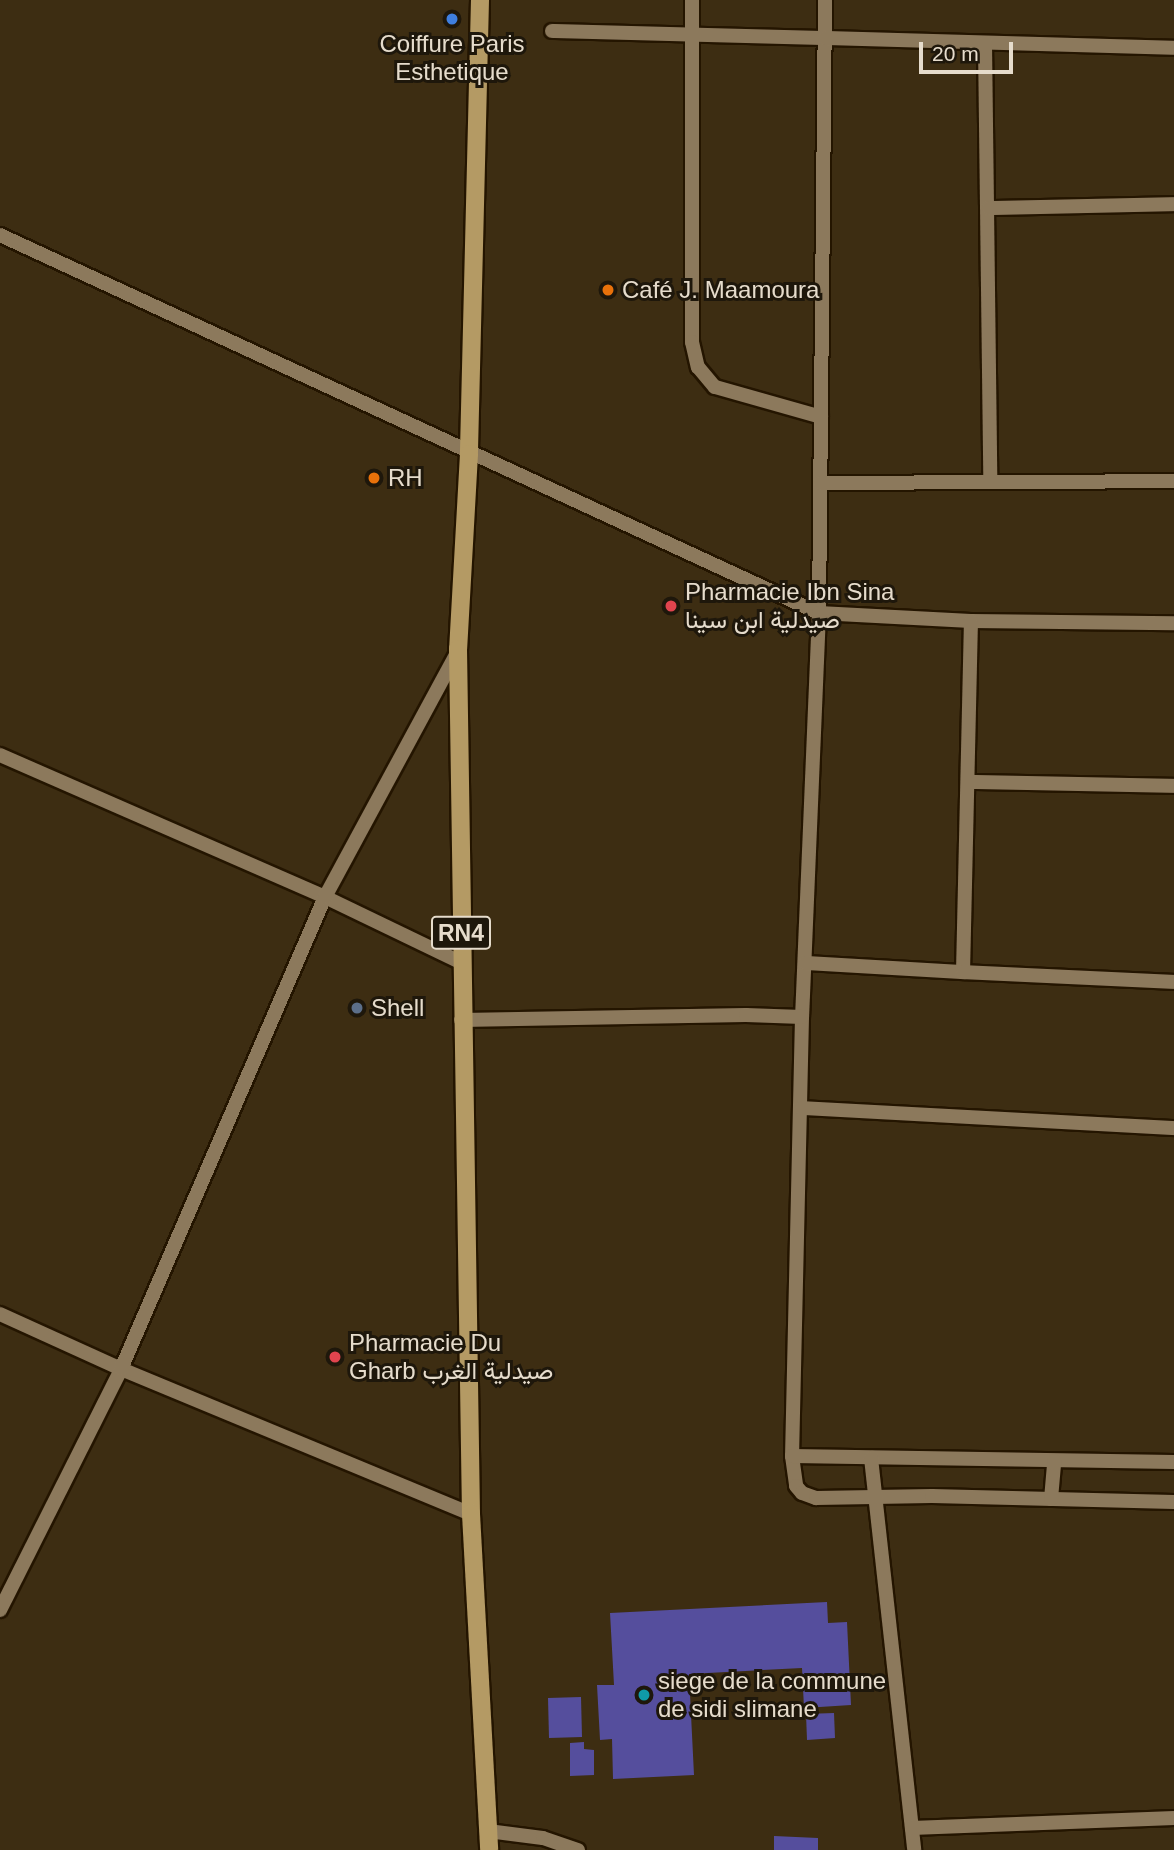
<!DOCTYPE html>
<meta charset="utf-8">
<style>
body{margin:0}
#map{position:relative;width:1174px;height:1850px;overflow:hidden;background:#3d2d12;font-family:Helvetica,Vazirmatn,sans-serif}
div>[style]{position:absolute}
.building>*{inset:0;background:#554e9d}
.roads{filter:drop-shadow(2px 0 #241500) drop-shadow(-2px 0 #241500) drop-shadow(0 2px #241500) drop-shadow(0 -2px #241500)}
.service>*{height:14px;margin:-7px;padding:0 7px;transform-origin:7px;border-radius:7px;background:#8c795c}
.minor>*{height:14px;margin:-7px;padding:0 7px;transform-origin:7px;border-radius:7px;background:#8c795c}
.tertiary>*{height:14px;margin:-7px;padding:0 7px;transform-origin:7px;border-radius:7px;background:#8c795c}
.primary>*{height:18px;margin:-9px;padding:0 9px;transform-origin:9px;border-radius:9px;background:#b49a64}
.dots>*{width:19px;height:19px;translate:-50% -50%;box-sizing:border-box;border:4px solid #1e170b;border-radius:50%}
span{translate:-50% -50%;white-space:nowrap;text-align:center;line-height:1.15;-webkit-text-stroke:6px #1e170b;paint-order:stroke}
.shield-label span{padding:2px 5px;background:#1e170b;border:2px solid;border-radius:5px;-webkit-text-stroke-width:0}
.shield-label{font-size:23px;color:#e6dccc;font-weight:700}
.poi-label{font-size:24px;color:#e6dccc}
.left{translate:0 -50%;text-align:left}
.scale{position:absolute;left:919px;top:42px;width:94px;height:32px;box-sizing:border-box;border:4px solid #e6dccc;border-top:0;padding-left:9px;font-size:21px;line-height:24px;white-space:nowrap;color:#e6dccc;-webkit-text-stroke:5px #1e170b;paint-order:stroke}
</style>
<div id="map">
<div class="building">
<i style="clip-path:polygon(827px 1602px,828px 1623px,847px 1622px,851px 1705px,804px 1708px,802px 1668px,689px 1674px,694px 1775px,613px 1779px,612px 1739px,600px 1740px,597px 1685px,614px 1685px,610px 1613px)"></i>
<i style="clip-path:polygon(581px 1697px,582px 1737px,549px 1738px,548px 1698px)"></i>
<i style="clip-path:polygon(834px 1713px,835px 1738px,807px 1740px,806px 1714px)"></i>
<i style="clip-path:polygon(584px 1742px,584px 1749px,594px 1750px,594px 1775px,570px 1776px,570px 1743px)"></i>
<i style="clip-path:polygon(774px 1836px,818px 1838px,818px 1850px,774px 1850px)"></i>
</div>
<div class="roads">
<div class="service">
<i style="left:552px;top:31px;width:273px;rotate:1.5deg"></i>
</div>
<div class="minor">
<i style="left:692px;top:0;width:342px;rotate:90deg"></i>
<i style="left:692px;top:342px;width:26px;rotate:77deg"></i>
<i style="left:698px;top:367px;width:26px;rotate:50deg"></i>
<i style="left:715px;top:387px;width:110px;rotate:15.8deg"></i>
<i style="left:825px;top:0;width:613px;rotate:90.56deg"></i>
<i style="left:819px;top:613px;width:404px;rotate:92.4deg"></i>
<i style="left:802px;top:1017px;width:439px;rotate:91.3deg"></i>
<i style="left:792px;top:1456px;width:30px;rotate:82deg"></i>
<i style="left:796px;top:1486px;width:9px;rotate:49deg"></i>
<i style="left:802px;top:1493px;width:15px;rotate:20deg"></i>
<i style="left:816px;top:1498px;width:116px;rotate:-1deg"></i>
<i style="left:932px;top:1496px;width:242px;rotate:1.4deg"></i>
<i style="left:825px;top:38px;width:349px;rotate:1.6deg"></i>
<i style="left:985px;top:43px;width:438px;rotate:89.3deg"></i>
<i style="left:989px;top:208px;width:185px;rotate:-1.2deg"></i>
<i style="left:0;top:235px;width:902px;rotate:24.78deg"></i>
<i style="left:819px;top:613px;width:152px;rotate:3deg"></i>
<i style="left:971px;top:621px;width:203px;rotate:0.6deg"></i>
<i style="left:820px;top:483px;width:354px;rotate:-0.3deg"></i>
<i style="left:0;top:755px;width:355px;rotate:23.6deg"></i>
<i style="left:325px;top:897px;width:152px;rotate:25.7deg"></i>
<i style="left:970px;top:782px;width:204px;rotate:1.1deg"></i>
<i style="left:805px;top:963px;width:158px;rotate:3.3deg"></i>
<i style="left:963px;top:972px;width:351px;rotate:-88.7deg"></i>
<i style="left:963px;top:972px;width:211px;rotate:2.7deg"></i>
<i style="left:461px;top:1020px;width:285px;rotate:-1deg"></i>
<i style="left:746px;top:1015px;width:56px;rotate:2deg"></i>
<i style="left:802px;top:1108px;width:373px;rotate:3.1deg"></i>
<i style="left:0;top:1314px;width:133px;rotate:24.4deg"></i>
<i style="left:121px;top:1369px;width:379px;rotate:22.5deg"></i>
<i style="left:792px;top:1456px;width:382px;rotate:0.9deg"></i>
<i style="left:871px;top:1458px;width:394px;rotate:83.7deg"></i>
<i style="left:1051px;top:1499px;width:38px;rotate:-85deg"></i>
<i style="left:0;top:1610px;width:270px;rotate:-63.3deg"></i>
<i style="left:121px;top:1369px;width:514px;rotate:-66.63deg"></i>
<i style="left:325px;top:897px;width:280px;rotate:-61.6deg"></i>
<i style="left:912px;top:1828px;width:262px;rotate:-2.2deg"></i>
</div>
<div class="tertiary">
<i style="left:488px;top:1831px;width:55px;rotate:7.3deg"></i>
<i style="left:543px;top:1838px;width:37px;rotate:19deg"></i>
</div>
<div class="primary">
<i style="left:480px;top:0;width:454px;rotate:91.4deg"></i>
<i style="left:469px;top:454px;width:195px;rotate:93.2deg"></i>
<i style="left:458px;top:649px;width:865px;rotate:89.14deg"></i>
<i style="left:471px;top:1514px;width:336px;rotate:86.9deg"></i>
</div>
</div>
<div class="dots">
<i style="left:452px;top:19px;background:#3f7fe0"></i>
<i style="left:608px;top:290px;background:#e8710a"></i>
<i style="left:374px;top:478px;background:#e8710a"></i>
<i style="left:671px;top:606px;background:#e0444e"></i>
<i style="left:357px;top:1008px;background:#5c6f8a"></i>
<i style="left:335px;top:1357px;background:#e0444e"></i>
<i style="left:644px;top:1695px;background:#0f9aa8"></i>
</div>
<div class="shield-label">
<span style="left:461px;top:933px">RN4</span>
</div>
<div class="poi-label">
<span style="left:452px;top:58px">Coiffure Paris<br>Esthetique</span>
<span class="left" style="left:622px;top:290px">Café J. Maamoura</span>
<span class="left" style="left:388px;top:478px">RH</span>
<span class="left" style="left:685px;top:606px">Pharmacie Ibn Sina<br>صيدلية ابن سينا</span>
<span class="left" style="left:371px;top:1008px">Shell</span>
<span class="left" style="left:349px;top:1357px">Pharmacie Du<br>Gharb صيدلية الغرب</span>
<span class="left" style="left:658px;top:1695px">siege de la commune<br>de sidi slimane</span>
</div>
<div class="scale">20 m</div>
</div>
